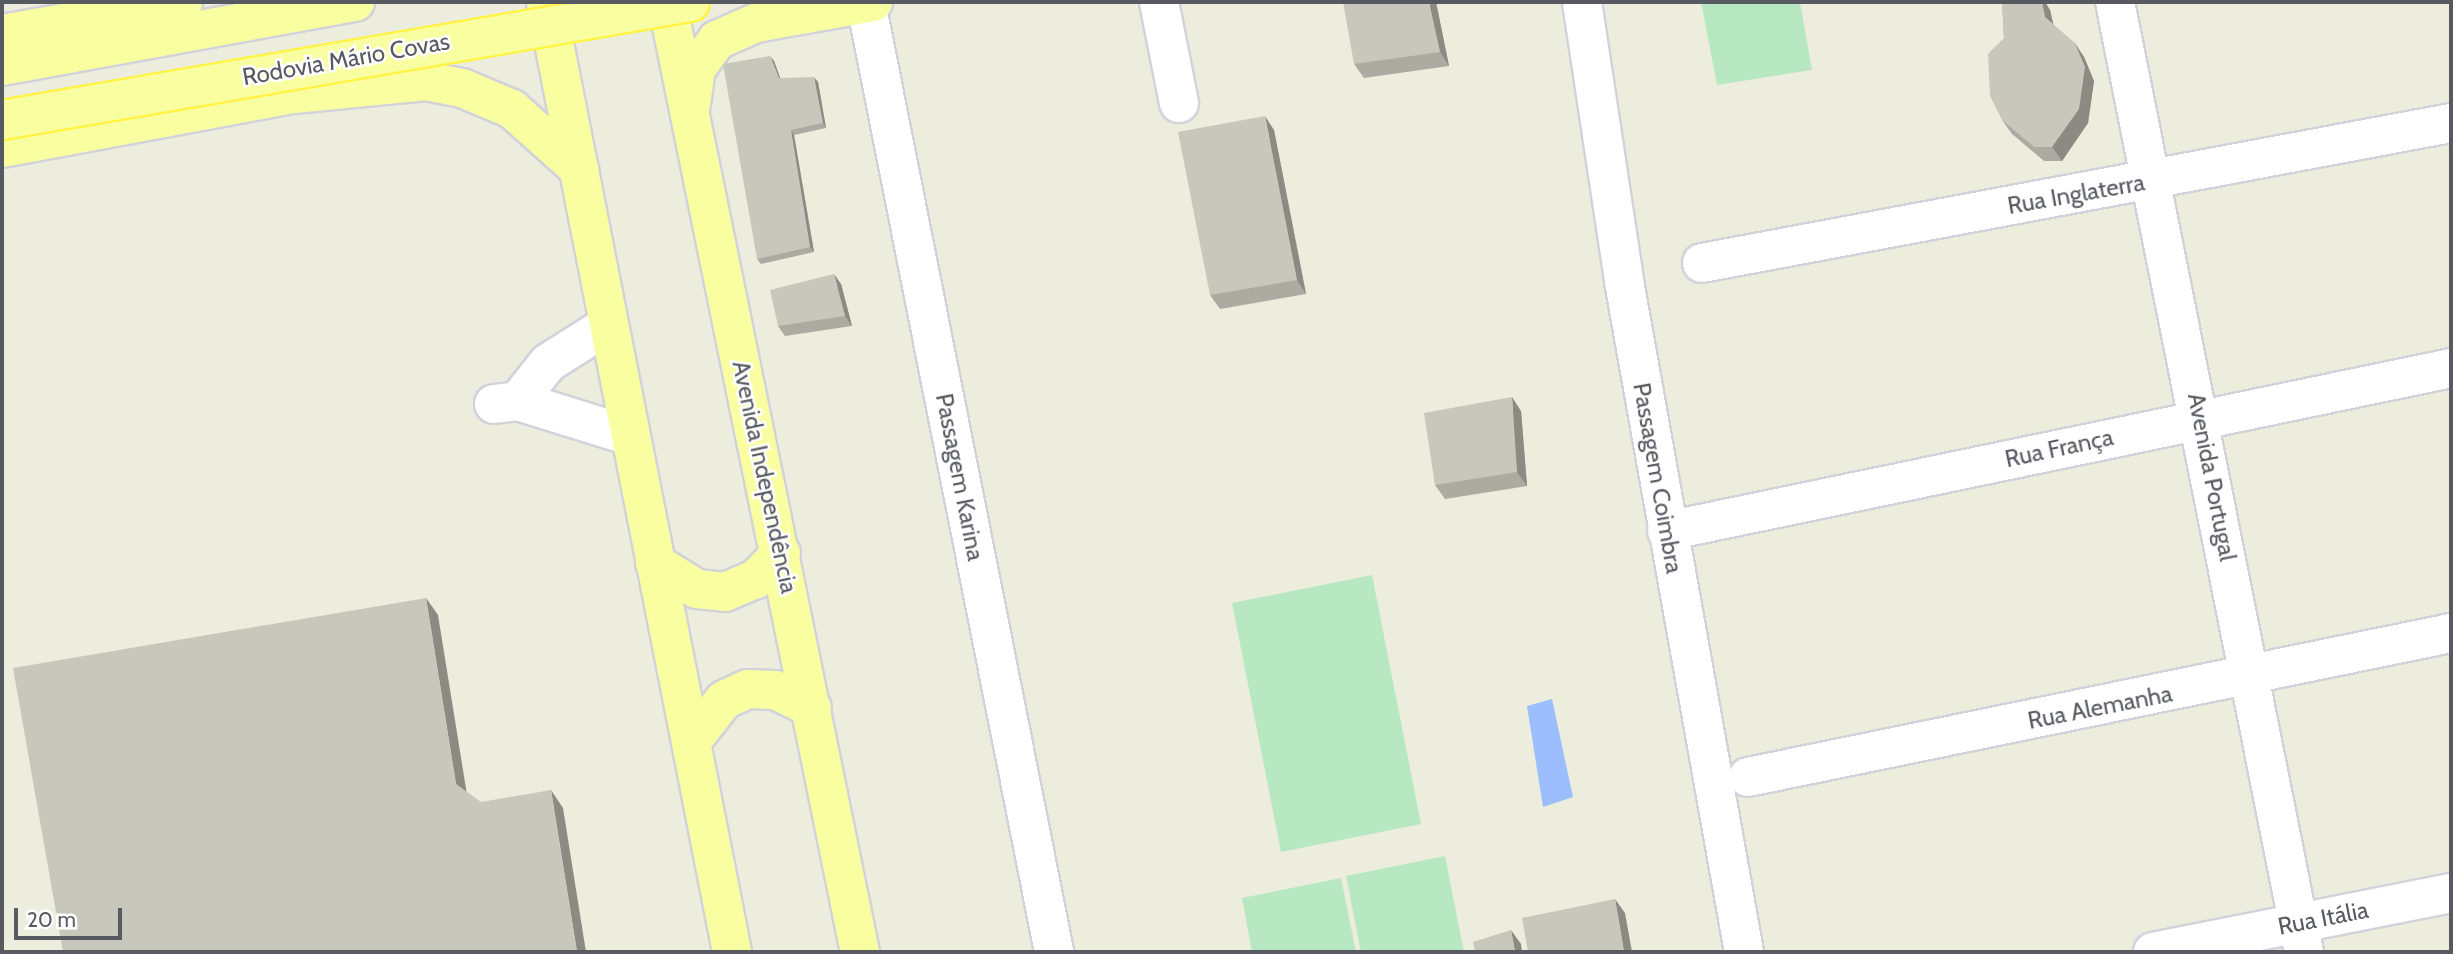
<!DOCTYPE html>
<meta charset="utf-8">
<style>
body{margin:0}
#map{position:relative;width:2453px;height:954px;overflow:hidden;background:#ededde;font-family:Cabin,sans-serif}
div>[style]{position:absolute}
.green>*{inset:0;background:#b7e8c2}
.water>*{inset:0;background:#9cbeff}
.roads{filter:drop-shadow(2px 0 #d2d3da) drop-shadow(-2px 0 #d2d3da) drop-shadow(0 2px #d2d3da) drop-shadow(0 -2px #d2d3da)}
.minor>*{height:38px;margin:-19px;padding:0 19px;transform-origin:19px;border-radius:19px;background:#fff}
.major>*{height:38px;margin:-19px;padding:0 19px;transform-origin:19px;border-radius:19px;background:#f9ffa1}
.bridges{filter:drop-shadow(2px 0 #fff445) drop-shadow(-2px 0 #fff445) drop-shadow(0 2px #fff445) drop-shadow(0 -2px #fff445)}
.major-bridge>*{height:38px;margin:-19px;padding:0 19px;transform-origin:19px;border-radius:19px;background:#f9ffa1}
.wall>*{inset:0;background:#acaba1}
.shaded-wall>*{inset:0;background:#8c8b83}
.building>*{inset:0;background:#c8c7bb}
span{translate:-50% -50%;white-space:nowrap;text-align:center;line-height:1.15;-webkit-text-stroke:5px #fff;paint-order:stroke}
.street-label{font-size:24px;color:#575a61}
.frame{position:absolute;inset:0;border:4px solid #575a61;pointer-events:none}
.scale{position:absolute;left:14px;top:908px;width:108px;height:32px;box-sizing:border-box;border:4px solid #575a61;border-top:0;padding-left:9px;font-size:21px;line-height:24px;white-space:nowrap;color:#575a61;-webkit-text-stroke:5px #fff;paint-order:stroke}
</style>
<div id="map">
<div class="green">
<i style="clip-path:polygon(1701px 2px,1800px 2px,1812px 70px,1717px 85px)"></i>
<i style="clip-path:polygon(1372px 575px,1421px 824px,1281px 852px,1232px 603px)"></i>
<i style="clip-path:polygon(1445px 856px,1464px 952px,1361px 952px,1346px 876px)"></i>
<i style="clip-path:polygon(1341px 878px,1356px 952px,1252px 952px,1242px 898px)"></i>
</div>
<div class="water">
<i style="clip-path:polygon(1552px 699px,1573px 797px,1543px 807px,1527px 706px)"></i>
</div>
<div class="roads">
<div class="minor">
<i style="left:1159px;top:2px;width:103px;rotate:78.8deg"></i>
<i style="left:1582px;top:2px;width:282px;rotate:81.4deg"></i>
<i style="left:1624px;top:281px;width:682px;rotate:79.86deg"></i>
<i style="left:2115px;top:2px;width:969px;rotate:78.75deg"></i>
<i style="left:866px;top:3px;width:967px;rotate:78.79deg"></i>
<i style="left:1702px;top:263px;width:762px;rotate:-10.59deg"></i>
<i style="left:518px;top:401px;width:48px;rotate:-51.7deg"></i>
<i style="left:548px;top:363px;width:71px;rotate:-32.3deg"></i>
<i style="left:494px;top:404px;width:24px;rotate:-7deg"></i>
<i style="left:518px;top:401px;width:114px;rotate:17.3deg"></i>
<i style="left:1667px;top:531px;width:801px;rotate:-11.74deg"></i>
<i style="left:1748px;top:777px;width:718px;rotate:-11.58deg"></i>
<i style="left:2153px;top:952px;width:304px;rotate:-11.2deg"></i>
</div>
<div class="major">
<i style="left:546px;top:2px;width:968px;rotate:78.92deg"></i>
<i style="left:667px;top:2px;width:969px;rotate:78.52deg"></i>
<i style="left:2px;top:34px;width:184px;rotate:-10deg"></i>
<i style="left:2px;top:66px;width:359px;rotate:-10.3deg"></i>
<i style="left:691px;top:104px;width:35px;rotate:-82deg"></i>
<i style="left:696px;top:69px;width:36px;rotate:-54deg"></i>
<i style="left:717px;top:40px;width:43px;rotate:-23.6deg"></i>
<i style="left:756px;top:23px;width:119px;rotate:-10.2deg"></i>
<i style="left:2px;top:148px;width:297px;rotate:-10.5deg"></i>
<i style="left:294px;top:94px;width:133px;rotate:-5.6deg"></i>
<i style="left:426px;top:81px;width:37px;rotate:11deg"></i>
<i style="left:462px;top:88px;width:54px;rotate:22.8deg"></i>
<i style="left:512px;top:109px;width:90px;rotate:41.8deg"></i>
<i style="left:655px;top:563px;width:49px;rotate:31.8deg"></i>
<i style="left:697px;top:589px;width:28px;rotate:6deg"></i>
<i style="left:725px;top:592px;width:34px;rotate:-23deg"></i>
<i style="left:756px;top:579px;width:36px;rotate:-46deg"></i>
<i style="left:691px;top:742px;width:53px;rotate:-51.8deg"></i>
<i style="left:724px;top:700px;width:26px;rotate:-25deg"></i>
<i style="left:748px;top:689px;width:27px;rotate:2deg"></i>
<i style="left:775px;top:690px;width:41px;rotate:25.9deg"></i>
</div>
</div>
<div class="bridges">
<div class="major-bridge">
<i style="left:2px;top:120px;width:698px;rotate:-9.73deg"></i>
</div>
</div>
<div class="wall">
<i style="clip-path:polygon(1436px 2px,1449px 66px,1364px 78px,1354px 64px)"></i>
<i style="clip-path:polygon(2002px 2px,2045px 2px,2050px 10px,2053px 25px,2084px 57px,2094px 81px,2088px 123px,2062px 161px,2044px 161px,2012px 134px,2002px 120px,2004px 38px)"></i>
<i style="clip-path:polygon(774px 61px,780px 78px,818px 82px,826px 128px,794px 135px,814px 252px,761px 264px,757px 259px)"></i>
<i style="clip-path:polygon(1274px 130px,1306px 294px,1220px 309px,1210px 295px)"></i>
<i style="clip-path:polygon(841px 284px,852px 326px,785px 336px,778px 326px)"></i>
<i style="clip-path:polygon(1521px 411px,1527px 486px,1445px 499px,1435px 485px)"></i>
</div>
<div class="shaded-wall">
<i style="clip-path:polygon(1429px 2px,1436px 2px,1449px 66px,1440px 52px)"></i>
<i style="clip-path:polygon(2042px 2px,2045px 2px,2050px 10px,2055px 31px,2045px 17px)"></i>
<i style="clip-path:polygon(2075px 43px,2084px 57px,2094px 81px,2088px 123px,2062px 161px,2052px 147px)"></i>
<i style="clip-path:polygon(770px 56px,774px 61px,782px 83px,779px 78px)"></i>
<i style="clip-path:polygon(814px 77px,818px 82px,826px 128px,823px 123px)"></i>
<i style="clip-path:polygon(1265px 116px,1274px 130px,1306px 294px,1297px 280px)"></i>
<i style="clip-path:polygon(791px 130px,794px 135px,814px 252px,810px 247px)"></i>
<i style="clip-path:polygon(834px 274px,841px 284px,852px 326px,845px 316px)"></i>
<i style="clip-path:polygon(1512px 397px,1521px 411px,1527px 486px,1517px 472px)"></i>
<i style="clip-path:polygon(426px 598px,438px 615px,468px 801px,456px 784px)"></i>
<i style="clip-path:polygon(551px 790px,563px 808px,586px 952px,577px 952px)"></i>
<i style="clip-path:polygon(1615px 899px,1625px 913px,1632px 952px,1624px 952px)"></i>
<i style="clip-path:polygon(1511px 930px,1521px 944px,1522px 952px,1515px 952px)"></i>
</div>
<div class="building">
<i style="clip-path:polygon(1343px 2px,1429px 2px,1440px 52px,1354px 64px)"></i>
<i style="clip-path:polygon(2002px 2px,2042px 2px,2045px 17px,2075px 43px,2085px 67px,2079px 109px,2052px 147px,2034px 147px,2002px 120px,1990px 96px,1988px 54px,2004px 38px)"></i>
<i style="clip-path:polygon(770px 56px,779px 78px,814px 77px,823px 123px,791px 130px,810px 247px,757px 259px,723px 64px)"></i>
<i style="clip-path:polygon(1265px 116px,1297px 280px,1210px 295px,1178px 132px)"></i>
<i style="clip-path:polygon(834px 274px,845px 316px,778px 326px,770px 290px)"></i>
<i style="clip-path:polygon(1512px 397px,1517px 472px,1435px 485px,1424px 413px)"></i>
<i style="clip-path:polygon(426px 598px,456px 784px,481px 802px,551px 790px,577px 952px,63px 952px,13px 668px)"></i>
<i style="clip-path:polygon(1615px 899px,1624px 952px,1528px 952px,1522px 918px)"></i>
<i style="clip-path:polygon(1511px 930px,1515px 952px,1475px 952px,1473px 942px)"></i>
</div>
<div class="street-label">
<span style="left:346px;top:59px;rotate:-10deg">Rodovia Mário Covas</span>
<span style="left:2076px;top:194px;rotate:-10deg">Rua Inglaterra</span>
<span style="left:2059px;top:448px;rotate:-12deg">Rua França</span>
<span style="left:765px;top:477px;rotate:78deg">Avenida Independência</span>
<span style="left:960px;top:477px;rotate:79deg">Passagem Karina</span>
<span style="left:2212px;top:477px;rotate:79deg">Avenida Portugal</span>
<span style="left:1658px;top:478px;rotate:80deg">Passagem Coimbra</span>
<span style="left:2100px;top:707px;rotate:-11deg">Rua Alemanha</span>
<span style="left:2323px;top:918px;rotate:-11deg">Rua Itália</span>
</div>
<div class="frame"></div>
<div class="scale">20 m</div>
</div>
